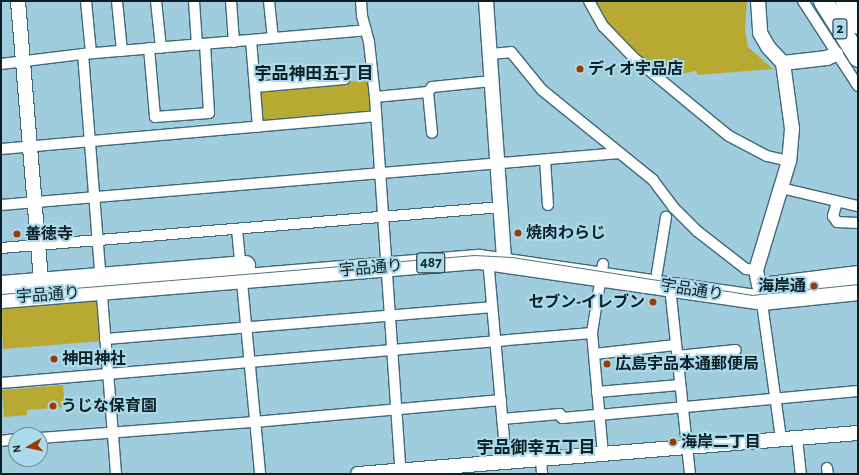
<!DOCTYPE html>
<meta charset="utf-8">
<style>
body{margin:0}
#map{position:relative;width:859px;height:475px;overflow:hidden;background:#9fcdde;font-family:"Alegreya Sans","Noto Sans JP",sans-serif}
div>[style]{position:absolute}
.green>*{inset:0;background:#b8a933}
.roads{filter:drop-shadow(1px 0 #3e6978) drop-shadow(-1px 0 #3e6978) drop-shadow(0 1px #3e6978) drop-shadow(0 -1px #3e6978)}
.street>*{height:10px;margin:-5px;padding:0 5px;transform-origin:5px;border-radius:5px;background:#fff}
.secondary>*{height:14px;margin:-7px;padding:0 7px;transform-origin:7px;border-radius:7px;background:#fff}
.highway>*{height:19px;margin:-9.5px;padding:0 9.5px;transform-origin:9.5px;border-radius:9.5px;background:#fff}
.tram>*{height:1px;margin:-0.5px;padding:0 0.5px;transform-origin:0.5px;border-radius:0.5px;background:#53747f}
.dots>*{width:11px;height:11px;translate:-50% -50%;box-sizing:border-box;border:2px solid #acdaeb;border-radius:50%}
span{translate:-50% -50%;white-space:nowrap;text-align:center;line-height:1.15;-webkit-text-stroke:4px #acdaeb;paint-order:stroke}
.shield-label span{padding:1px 3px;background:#acdaeb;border:1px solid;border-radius:3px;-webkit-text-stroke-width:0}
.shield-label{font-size:15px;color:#0c1f25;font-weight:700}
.poi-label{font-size:16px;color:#0c1f25;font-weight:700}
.left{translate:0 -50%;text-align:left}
.right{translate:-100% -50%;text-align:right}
.street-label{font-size:16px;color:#0c1f25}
.neighbourhood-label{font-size:17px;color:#0c1f25;font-weight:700}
.frame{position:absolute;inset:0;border:2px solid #0c1f25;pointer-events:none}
.north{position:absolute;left:8px;top:427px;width:40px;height:40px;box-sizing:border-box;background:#acdaeb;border:1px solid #6c8f9c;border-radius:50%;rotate:261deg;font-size:11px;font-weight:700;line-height:16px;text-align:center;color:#0c1f25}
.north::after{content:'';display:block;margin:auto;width:14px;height:18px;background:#9d3901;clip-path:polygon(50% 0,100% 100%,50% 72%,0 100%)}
</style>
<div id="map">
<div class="green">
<i style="clip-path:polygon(594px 1px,747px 1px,745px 29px,748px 47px,773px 69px,698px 75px,696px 71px,663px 78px,612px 32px)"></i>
<i style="clip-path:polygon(369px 80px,372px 110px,368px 115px,265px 123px,261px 120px,260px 95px,264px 89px)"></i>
<i style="clip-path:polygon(94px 298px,98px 300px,102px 341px,3px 349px,1px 305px)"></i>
<i style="clip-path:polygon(63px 385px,65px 407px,27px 410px,27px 415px,4px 417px,2px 390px)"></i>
</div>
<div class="roads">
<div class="street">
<i style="left:86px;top:1px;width:52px;rotate:84.5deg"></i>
<i style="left:117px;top:1px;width:50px;rotate:84.3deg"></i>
<i style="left:156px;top:1px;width:47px;rotate:83.9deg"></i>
<i style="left:194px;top:1px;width:44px;rotate:86.1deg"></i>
<i style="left:231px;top:1px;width:41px;rotate:85.8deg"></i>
<i style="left:269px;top:1px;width:37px;rotate:84deg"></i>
<i style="left:361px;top:1px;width:15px;rotate:86deg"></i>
<i style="left:362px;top:16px;width:27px;rotate:75deg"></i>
<i style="left:369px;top:42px;width:55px;rotate:83.8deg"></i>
<i style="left:375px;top:97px;width:378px;rotate:86.1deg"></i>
<i style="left:589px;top:1px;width:29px;rotate:61deg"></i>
<i style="left:603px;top:26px;width:43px;rotate:45.9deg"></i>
<i style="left:633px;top:57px;width:124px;rotate:39.5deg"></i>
<i style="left:729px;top:136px;width:43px;rotate:27.8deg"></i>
<i style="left:767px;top:156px;width:23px;rotate:13deg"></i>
<i style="left:803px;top:1px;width:101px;rotate:57.1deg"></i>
<i style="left:251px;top:40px;width:87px;rotate:85.4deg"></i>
<i style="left:149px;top:48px;width:69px;rotate:85deg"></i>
<i style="left:155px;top:117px;width:54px;rotate:-4.2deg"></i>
<i style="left:209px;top:113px;width:69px;rotate:-93.3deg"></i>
<i style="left:83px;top:54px;width:421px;rotate:85.5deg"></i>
<i style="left:490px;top:54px;width:21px;rotate:-5deg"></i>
<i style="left:511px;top:52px;width:49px;rotate:50.8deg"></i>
<i style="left:542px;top:90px;width:143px;rotate:39deg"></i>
<i style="left:653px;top:180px;width:34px;rotate:53deg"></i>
<i style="left:673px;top:207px;width:34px;rotate:45deg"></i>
<i style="left:697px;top:231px;width:62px;rotate:37.8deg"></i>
<i style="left:746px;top:269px;width:10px;rotate:6deg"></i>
<i style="left:1px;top:64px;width:83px;rotate:-7deg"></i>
<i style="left:83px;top:54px;width:284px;rotate:-4.8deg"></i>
<i style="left:255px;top:87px;width:90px;rotate:-5.1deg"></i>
<i style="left:428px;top:92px;width:41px;rotate:84.4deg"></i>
<i style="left:375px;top:97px;width:53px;rotate:-5.4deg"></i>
<i style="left:428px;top:92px;width:6px;rotate:-51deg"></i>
<i style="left:432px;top:87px;width:60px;rotate:-5.7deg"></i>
<i style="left:1px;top:149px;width:376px;rotate:-5deg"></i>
<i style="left:545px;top:160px;width:45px;rotate:86.2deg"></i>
<i style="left:781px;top:188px;width:79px;rotate:13.2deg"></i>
<i style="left:837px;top:202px;width:15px;rotate:106deg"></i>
<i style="left:833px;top:216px;width:7px;rotate:56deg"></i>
<i style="left:837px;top:222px;width:21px;rotate:3deg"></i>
<i style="left:1px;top:205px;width:621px;rotate:-4.8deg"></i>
<i style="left:237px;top:229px;width:246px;rotate:84.6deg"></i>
<i style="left:1px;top:248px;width:503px;rotate:-4.68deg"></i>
<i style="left:488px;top:259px;width:204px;rotate:84.9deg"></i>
<i style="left:603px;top:264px;width:70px;rotate:99.1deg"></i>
<i style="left:592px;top:333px;width:121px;rotate:84.8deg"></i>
<i style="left:657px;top:273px;width:57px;rotate:-80.9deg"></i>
<i style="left:670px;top:287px;width:188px;rotate:83.9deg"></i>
<i style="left:761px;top:296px;width:144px;rotate:82deg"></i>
<i style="left:105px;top:339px;width:388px;rotate:-4.7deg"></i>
<i style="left:594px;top:354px;width:82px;rotate:-6.3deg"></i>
<i style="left:677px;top:356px;width:59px;rotate:-5.8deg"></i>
<i style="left:1px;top:383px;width:593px;rotate:-4.84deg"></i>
<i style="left:597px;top:392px;width:83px;rotate:-4.8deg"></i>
<i style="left:502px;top:419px;width:58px;rotate:-4.9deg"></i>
<i style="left:560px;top:414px;width:4px;rotate:63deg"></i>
<i style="left:562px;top:418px;width:37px;rotate:-5deg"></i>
<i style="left:599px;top:415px;width:260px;rotate:-5.3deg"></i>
<i style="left:40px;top:438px;width:215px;rotate:-4.3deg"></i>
<i style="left:254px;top:422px;width:248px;rotate:-5.1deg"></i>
<i style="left:797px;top:438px;width:36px;rotate:84deg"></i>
<i style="left:1px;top:441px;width:15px;rotate:-8deg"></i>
<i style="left:541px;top:459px;width:15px;rotate:86deg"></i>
<i style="left:827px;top:468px;width:6px;rotate:81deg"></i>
</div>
<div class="secondary">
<i style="left:18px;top:1px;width:292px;rotate:85.3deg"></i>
<i style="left:486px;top:1px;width:261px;rotate:86deg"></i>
<i style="left:758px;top:1px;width:32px;rotate:86deg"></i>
<i style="left:760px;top:33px;width:16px;rotate:60deg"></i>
<i style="left:768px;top:47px;width:22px;rotate:47deg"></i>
<i style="left:783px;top:63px;width:67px;rotate:82.2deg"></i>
<i style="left:792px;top:129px;width:32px;rotate:95deg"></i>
<i style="left:789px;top:161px;width:114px;rotate:106.8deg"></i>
<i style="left:756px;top:270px;width:16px;rotate:79deg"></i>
<i style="left:783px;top:63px;width:44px;rotate:-6.5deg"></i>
<i style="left:827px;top:58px;width:10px;rotate:-24deg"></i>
<i style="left:358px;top:474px;width:502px;rotate:-4.69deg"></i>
</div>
<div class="highway">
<i style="left:823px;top:1px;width:66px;rotate:58deg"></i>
<i style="left:845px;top:1px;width:26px;rotate:61deg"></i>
<i style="left:1px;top:285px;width:245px;rotate:-4.7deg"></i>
<i style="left:770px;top:286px;width:89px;rotate:-7.1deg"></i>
<i style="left:1px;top:298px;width:480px;rotate:-4.7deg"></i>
<i style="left:479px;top:259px;width:286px;rotate:8.2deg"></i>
<i style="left:762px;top:300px;width:97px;rotate:-5.9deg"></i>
</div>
</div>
<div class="tram">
<i style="left:1px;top:294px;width:475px;rotate:-4.7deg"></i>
<i style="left:474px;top:255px;width:38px;rotate:3deg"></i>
<i style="left:512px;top:257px;width:242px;rotate:9deg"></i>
<i style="left:751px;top:295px;width:108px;rotate:-5.9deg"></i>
</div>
<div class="dots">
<i style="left:580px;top:69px;background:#9d3901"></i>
<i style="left:518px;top:233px;background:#9d3901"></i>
<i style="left:17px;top:234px;background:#9d3901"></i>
<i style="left:814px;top:286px;background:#9d3901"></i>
<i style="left:653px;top:302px;background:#9d3901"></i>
<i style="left:54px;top:359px;background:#9d3901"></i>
<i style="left:607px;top:364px;background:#9d3901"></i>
<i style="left:53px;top:406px;background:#9d3901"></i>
<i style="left:673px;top:442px;background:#9d3901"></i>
</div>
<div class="shield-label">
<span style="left:840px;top:29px">2</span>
<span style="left:431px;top:263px">487</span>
</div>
<div class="poi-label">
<span class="left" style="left:588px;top:69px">ディオ宇品店</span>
<span class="left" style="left:526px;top:233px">焼肉わらじ</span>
<span class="left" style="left:25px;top:234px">善徳寺</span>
<span class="right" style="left:806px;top:286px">海岸通</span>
<span class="right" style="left:645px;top:302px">セブン-イレブン</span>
<span class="left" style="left:62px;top:359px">神田神社</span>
<span class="left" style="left:615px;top:364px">広島宇品本通郵便局</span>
<span class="left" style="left:61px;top:406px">うじな保育園</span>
<span class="left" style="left:681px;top:442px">海岸二丁目</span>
</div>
<div class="street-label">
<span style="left:371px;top:268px;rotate:-5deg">宇品通り</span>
<span style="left:692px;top:290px;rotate:9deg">宇品通り</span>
<span style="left:48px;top:295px;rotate:-4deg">宇品通り</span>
</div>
<div class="neighbourhood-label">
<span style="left:314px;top:74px">宇品神田五丁目</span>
<span style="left:536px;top:448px">宇品御幸五丁目</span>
</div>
<div class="frame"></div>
<div class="north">N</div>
</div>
